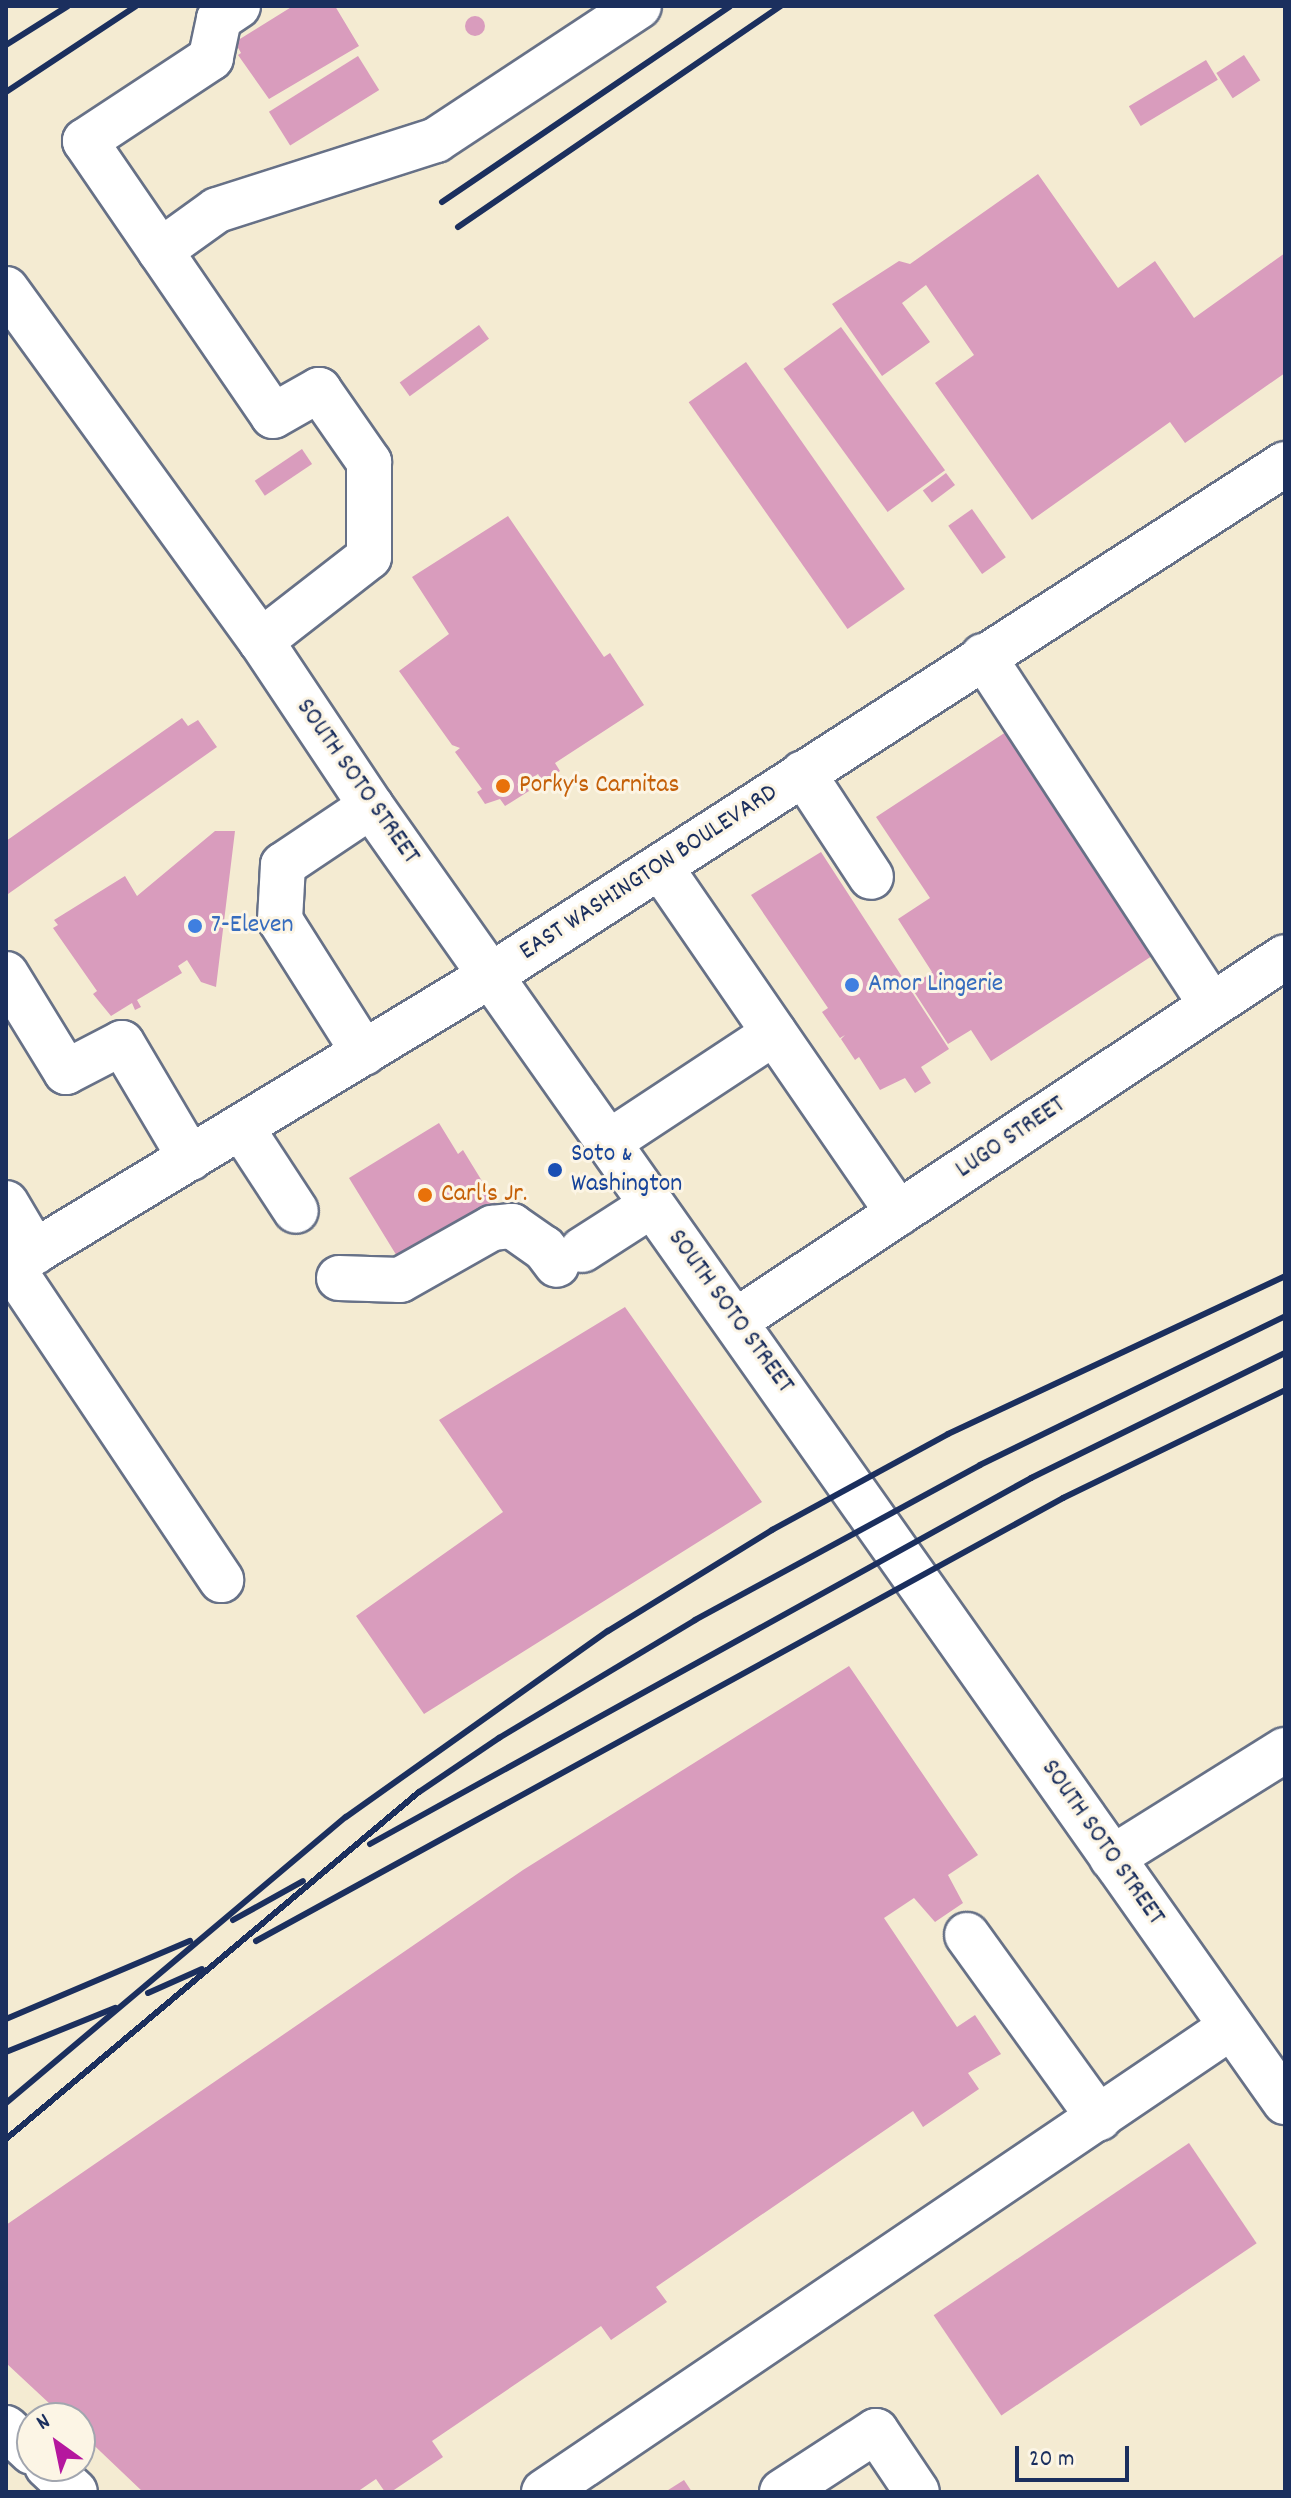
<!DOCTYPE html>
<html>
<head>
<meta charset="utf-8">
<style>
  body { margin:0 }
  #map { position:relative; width:1291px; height:2498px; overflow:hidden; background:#f4ebd2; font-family:Dekko,sans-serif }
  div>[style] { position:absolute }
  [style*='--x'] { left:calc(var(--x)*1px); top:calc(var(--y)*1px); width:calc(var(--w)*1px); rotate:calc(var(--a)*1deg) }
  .building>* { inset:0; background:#d99cbd; transform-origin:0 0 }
  .round { border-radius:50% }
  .roads { filter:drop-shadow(2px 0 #677187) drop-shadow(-2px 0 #677187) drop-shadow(0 2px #677187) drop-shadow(0 -2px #677187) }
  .minor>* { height:44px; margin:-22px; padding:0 22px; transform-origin:22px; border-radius:22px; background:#fff }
  .major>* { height:44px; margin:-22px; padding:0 22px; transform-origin:22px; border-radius:22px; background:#fff }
  .rail>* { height:6px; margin:-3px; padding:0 3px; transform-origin:3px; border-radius:3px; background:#1b2f5e }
  .dots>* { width:22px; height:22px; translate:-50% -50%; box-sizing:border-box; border:4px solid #fcf5e5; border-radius:50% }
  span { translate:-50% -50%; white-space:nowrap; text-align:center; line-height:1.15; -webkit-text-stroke:6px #fcf5e5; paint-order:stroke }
  .street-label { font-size:26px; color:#1b2f5e }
  .food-label { font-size:26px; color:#c56008 }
  .left { translate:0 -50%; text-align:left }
  .shop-label { font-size:26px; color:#366cbe }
  .transit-label { font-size:26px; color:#164399 }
  .frame { position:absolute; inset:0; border:8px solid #1b2f5e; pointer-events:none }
  .north { position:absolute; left:16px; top:2402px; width:80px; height:80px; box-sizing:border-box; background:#fcf5e5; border:2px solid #a2a6af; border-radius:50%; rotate:327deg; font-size:22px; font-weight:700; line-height:32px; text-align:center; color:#1b2f5e }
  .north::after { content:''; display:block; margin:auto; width:28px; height:36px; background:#b5179e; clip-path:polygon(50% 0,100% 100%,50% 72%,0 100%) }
  .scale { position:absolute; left:1015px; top:2446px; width:114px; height:36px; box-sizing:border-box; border:4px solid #1b2f5e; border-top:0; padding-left:10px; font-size:24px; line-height:28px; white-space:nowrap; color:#1b2f5e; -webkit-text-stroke:6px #fcf5e5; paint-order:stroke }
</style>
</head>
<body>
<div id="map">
  <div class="building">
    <i style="clip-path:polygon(293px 6px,335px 6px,359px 46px,269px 99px,238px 55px,241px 53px,235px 42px)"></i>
    <i class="round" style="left:465px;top:16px;width:20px;height:20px"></i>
    <i style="left:1244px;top:55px;width:30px;height:33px;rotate:57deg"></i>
    <i style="left:358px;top:56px;width:40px;height:105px;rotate:58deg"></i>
    <i style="left:1206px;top:60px;width:23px;height:90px;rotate:59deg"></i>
    <i style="clip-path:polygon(1038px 174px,1118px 288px,1155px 261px,1194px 318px,1285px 253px,1285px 373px,1185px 443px,1170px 422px,1032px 520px,935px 383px,974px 355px,926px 285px,902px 303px,930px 342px,882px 376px,832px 304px,899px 261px,910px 264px)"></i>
    <i style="left:479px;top:325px;width:17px;height:98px;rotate:54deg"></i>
    <i style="left:841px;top:327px;width:177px;height:71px;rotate:54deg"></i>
    <i style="left:746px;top:362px;width:277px;height:70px;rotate:55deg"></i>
    <i style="left:302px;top:449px;width:18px;height:57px;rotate:56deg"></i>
    <i style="left:946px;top:473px;width:15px;height:29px;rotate:53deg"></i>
    <i style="left:972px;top:509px;width:59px;height:29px;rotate:55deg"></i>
    <i style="clip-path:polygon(508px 516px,604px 657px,610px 653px,644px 705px,555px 763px,560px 771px,543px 782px,538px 774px,524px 783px,529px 791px,505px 806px,500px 799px,485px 804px,477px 792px,482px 789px,455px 752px,460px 748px,452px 745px,399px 671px,449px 634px,412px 577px)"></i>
    <i style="clip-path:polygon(182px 718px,188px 726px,198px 720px,217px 747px,8px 894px,6px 841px)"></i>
    <i style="clip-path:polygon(1009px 730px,1155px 954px,991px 1061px,971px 1030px,948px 1044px,911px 987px,932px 972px,898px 919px,930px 898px,876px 817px)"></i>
    <i style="clip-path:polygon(215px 831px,235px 831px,216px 987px,201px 982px,187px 960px,178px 966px,182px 973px,137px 1000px,141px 1007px,135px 1010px,132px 1003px,111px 1016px,93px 994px,97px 991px,53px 928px,58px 925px,54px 920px,125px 876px,137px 896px)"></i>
    <i style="clip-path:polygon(821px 852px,949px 1049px,921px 1067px,931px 1083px,915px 1093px,905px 1078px,880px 1090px,859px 1057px,855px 1060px,841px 1039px,845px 1035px,840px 1038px,822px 1012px,828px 1008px,751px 895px)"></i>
    <i style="clip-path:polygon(439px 1123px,458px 1154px,463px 1150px,501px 1212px,403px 1266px,349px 1178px)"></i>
    <i style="clip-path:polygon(625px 1307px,762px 1502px,424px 1714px,356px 1616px,503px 1512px,439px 1420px)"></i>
    <i style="clip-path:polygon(849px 1666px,978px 1855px,948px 1875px,963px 1903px,935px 1922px,914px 1898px,884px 1918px,957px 2027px,975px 2015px,1001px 2054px,968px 2073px,979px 2089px,923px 2127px,913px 2111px,656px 2287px,667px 2302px,611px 2340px,601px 2326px,432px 2441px,443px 2457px,391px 2492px,385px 2492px,376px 2479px,357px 2492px,143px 2492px,80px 2432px,80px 2418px,65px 2418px,6px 2363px,6px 2225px,523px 1870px)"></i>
    <i style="left:1189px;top:2143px;width:121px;height:308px;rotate:56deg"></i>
    <i style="clip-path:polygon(684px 2480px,692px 2492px,665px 2492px)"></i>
  </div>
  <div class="roads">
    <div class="minor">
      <i style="--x:238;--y:6;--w:23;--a:146"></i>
      <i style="--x:219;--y:19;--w:40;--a:102"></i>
      <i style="--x:211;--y:58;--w:151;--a:146.6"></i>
      <i style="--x:85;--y:141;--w:333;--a:55.6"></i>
      <i style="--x:273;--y:416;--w:53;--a:-29.5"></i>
      <i style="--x:319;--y:390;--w:88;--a:55.2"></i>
      <i style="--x:369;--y:462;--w:95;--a:90"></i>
      <i style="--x:369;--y:557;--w:137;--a:142.1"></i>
      <i style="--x:160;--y:251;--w:70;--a:-35.7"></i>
      <i style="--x:217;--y:210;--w:230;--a:-17.7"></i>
      <i style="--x:436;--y:140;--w:243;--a:-33.4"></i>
      <i style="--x:983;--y:656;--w:417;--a:56.8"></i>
      <i style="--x:803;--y:773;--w:124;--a:56.8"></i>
      <i style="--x:661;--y:868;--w:419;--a:55.5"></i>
      <i style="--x:6;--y:974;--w:115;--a:58.5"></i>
      <i style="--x:66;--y:1072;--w:63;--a:-27.4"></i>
      <i style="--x:122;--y:1043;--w:134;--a:59.4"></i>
      <i style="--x:364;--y:1053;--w:157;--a:-122.3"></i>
      <i style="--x:280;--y:920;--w:55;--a:-86.9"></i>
      <i style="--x:283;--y:865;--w:106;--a:-33.8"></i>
      <i style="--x:241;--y:1127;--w:100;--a:56.8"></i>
      <i style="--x:609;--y:1142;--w:198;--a:-33.4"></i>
      <i style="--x:6;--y:1203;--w:57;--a:59.4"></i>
      <i style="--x:582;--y:1250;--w:83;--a:-32.7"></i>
      <i style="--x:11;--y:1266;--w:378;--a:56.2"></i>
      <i style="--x:339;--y:1278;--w:61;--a:1.9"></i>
      <i style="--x:400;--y:1280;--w:106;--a:-29.5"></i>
      <i style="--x:492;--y:1228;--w:20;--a:-6"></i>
      <i style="--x:512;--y:1226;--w:39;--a:35"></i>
      <i style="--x:544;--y:1248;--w:21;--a:53"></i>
      <i style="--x:737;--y:1320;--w:657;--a:-33.52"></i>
      <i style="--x:1112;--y:1858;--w:204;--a:-32"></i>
      <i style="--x:967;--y:1935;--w:226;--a:54.2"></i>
      <i style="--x:6;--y:2428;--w:35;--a:43"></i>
      <i style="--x:47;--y:2466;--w:38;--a:43"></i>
      <i style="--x:544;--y:2492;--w:830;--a:-34.09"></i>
      <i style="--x:782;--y:2492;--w:112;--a:-33"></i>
      <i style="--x:876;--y:2431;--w:73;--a:56.1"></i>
    </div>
    <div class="major">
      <i style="--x:6;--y:289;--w:435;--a:54.1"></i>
      <i style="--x:261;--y:641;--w:198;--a:56.3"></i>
      <i style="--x:371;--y:806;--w:1586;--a:54.81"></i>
      <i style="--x:6;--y:1269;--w:569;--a:-31.21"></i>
      <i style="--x:493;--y:974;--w:942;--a:-32.78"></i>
    </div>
  </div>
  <div class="rail">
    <i style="--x:6;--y:45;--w:73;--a:-32.2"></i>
    <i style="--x:6;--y:92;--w:156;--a:-33.5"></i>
    <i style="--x:442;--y:202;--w:348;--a:-34.2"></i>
    <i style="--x:458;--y:227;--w:391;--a:-34.4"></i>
    <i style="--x:370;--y:1844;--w:756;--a:-28.97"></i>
    <i style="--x:1031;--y:1478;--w:283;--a:-26.2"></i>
    <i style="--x:233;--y:1920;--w:80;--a:-29.1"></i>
    <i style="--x:256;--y:1941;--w:921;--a:-28.76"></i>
    <i style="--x:1063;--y:1498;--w:247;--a:-25.9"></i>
    <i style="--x:148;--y:1993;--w:59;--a:-24"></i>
    <i style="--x:6;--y:2019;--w:200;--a:-23"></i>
    <i style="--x:6;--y:2052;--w:118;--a:-22"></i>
    <i style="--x:6;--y:2103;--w:444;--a:-40.1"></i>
    <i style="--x:346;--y:1817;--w:321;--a:-35.4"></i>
    <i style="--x:608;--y:1631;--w:193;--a:-31.6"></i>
    <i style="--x:772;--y:1530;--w:200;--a:-28.6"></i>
    <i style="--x:948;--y:1434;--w:372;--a:-25.1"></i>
    <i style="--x:6;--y:2139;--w:539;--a:-40.04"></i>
    <i style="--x:419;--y:1792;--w:97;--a:-34"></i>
    <i style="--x:499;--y:1738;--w:229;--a:-31"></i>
    <i style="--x:695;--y:1620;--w:324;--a:-28.5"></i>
    <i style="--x:980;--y:1465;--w:339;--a:-26"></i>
  </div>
  <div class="dots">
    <i style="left:503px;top:786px;background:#e8710a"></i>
    <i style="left:195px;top:926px;background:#3f7fe0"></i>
    <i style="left:852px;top:985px;background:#3f7fe0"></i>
    <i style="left:555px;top:1170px;background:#1a4fb4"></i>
    <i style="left:425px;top:1195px;background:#e8710a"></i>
  </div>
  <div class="street-label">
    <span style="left:357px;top:782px;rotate:55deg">SOUTH SOTO STREET</span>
    <span style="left:649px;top:873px;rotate:-33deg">EAST WASHINGTON BOULEVARD</span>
    <span style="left:1011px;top:1138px;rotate:-34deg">LUGO STREET</span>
    <span style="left:730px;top:1312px;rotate:54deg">SOUTH SOTO STREET</span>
    <span style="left:1102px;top:1843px;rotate:55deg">SOUTH SOTO STREET</span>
  </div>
  <div class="food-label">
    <span class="left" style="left:519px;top:786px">Porky's Carnitas</span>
    <span class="left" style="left:441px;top:1195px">Carl's Jr.</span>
  </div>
  <div class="shop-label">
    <span class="left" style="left:211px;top:926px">7-Eleven</span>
    <span class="left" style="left:868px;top:985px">Amor Lingerie</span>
  </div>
  <div class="transit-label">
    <span class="left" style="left:571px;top:1170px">Soto &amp;<br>Washington</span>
  </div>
  <div class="frame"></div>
  <div class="north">N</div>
  <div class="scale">20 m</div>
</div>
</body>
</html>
